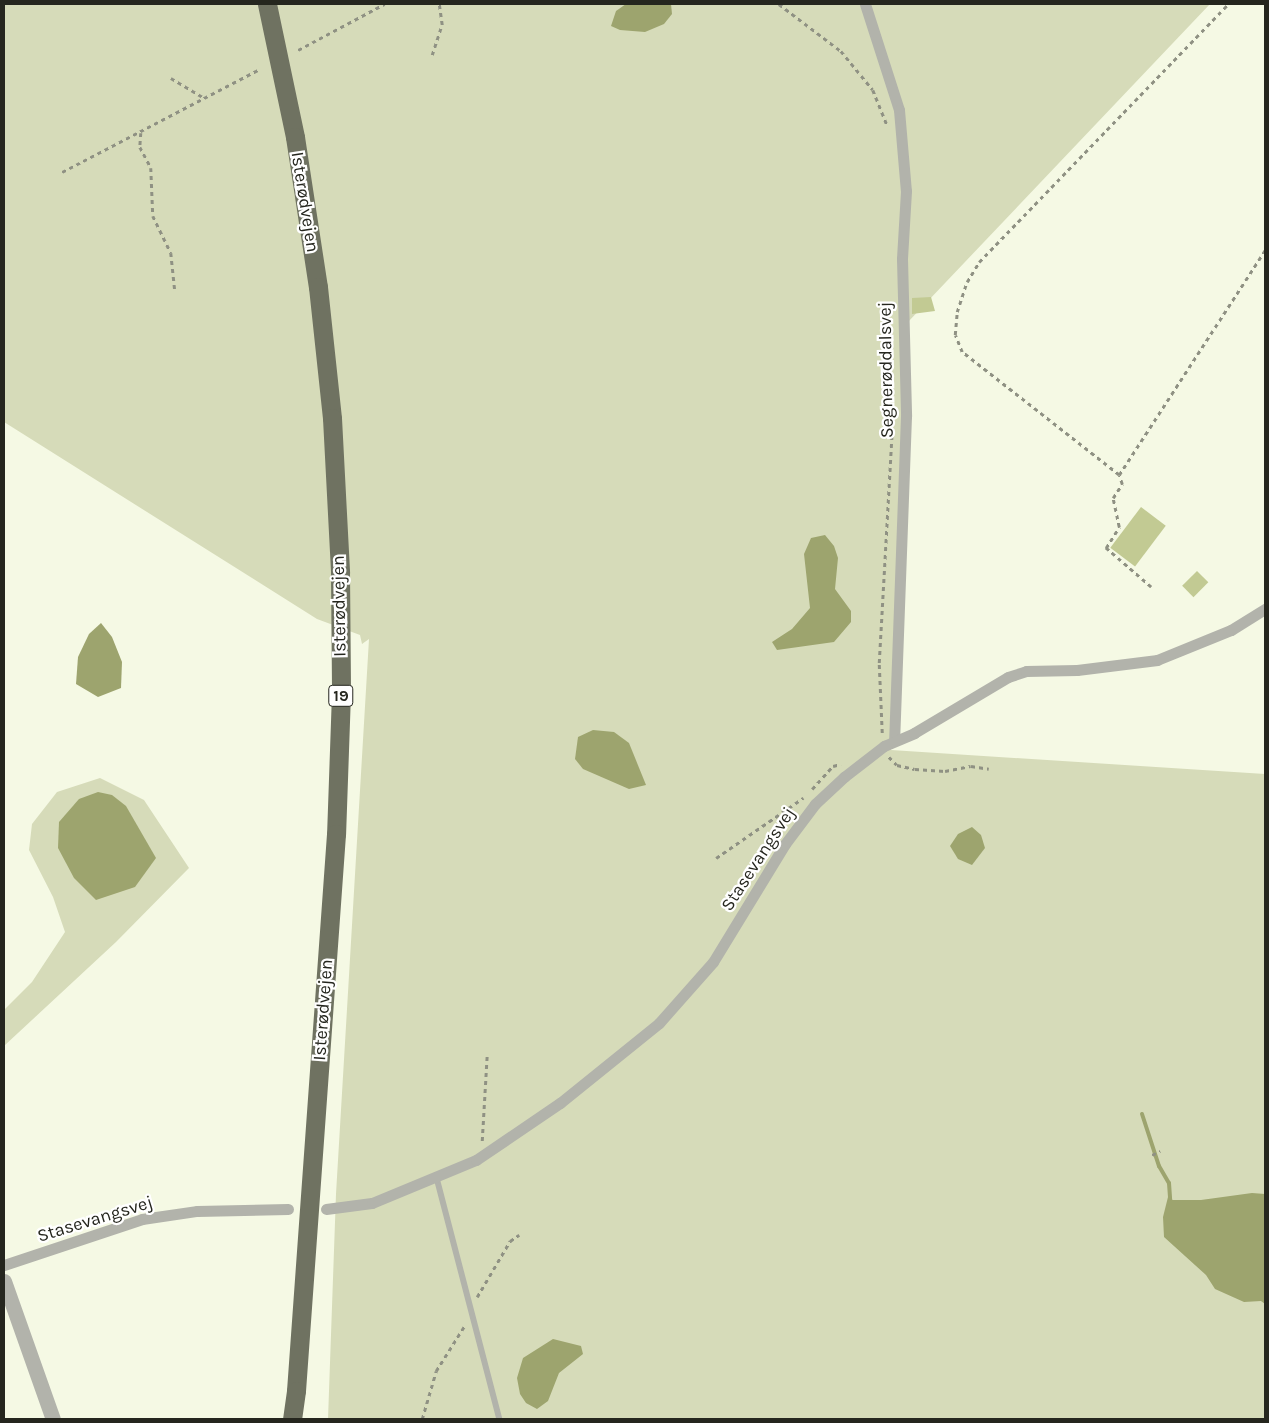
<!DOCTYPE html>
<html>
<head>
<meta charset="utf-8">
<style>
  body { margin:0 }
  #map { position:relative; width:1269px; height:1423px; overflow:hidden; background:#f5f9e4; font-family:Karla,sans-serif }
  div>[style] { position:absolute }
  [style*='--x'] { left:calc(var(--x)*1px); top:calc(var(--y)*1px); width:calc(var(--w)*1px); rotate:calc(var(--a)*1deg) }
  .green>* { inset:0; background:#d6dbb9 }
  .water>* { inset:0; background:#9da46e }
  .stream>* { height:4px; margin:-2px; padding:0 2px; transform-origin:2px; border-radius:2px; background:#9da46e }
  .building>* { inset:0; background:#c2ca93; transform-origin:0 0 }
  .path>* { height:2.5px; margin-top:-1.25px; transform-origin:0; background:repeating-linear-gradient(90deg,#8f9183 0 4px,transparent 0 8px) }
  .service>* { height:5.5px; margin:-2.75px; padding:0 2.75px; transform-origin:2.75px; border-radius:2.75px; background:#b2b3ab }
  .minor>* { height:11px; margin:-5.5px; padding:0 5.5px; transform-origin:5.5px; border-radius:5.5px; background:#b2b3ab }
  .tertiary>* { height:15px; margin:-7.5px; padding:0 7.5px; transform-origin:7.5px; border-radius:7.5px; background:#b2b3ab }
  .trunk>* { height:19px; margin:-9.5px; padding:0 9.5px; transform-origin:9.5px; border-radius:9.5px; background:#6f7261 }
  span { translate:-50% -50%; white-space:nowrap; text-align:center; line-height:1.15; -webkit-text-stroke:4.5px #fff; paint-order:stroke }
  .shield-label span { padding:1px 4px; background:#fff; border:1px solid; border-radius:4px; -webkit-text-stroke-width:0 }
  .shield-label { font-size:16px; color:#25261e; font-weight:700 }
  .street-label { font-size:18px; color:#25261e }
  .frame { position:absolute; inset:0; border:5px solid #25261e; pointer-events:none }
</style>
</head>
<body>
<div id="map">
  <div class="green">
    <i style="clip-path:polygon(4px 4px,1210px 4px,908px 322px,891px 750px,1265px 774px,1265px 1419px,328px 1419px,336px 1194px,369px 639px,362px 644px,360px 635px,317px 619px,4px 422px)"></i>
    <i style="clip-path:polygon(100px 778px,144px 800px,189px 868px,116px 942px,4px 1046px,4px 1010px,32px 982px,65px 932px,53px 897px,29px 850px,32px 824px,57px 792px)"></i>
  </div>
  <div class="water">
    <i style="clip-path:polygon(626px 4px,671px 4px,672px 14px,664px 24px,645px 32px,620px 30px,611px 26px,616px 11px)"></i>
    <i style="clip-path:polygon(825px 535px,834px 546px,838px 558px,835px 589px,851px 611px,851px 622px,834px 642px,777px 650px,772px 642px,792px 629px,810px 608px,804px 554px,811px 538px)"></i>
    <i style="clip-path:polygon(101px 623px,112px 637px,122px 662px,121px 688px,98px 697px,76px 684px,78px 657px,89px 634px)"></i>
    <i style="clip-path:polygon(593px 730px,614px 732px,629px 743px,646px 785px,629px 789px,583px 769px,575px 759px,578px 737px)"></i>
    <i style="clip-path:polygon(98px 792px,112px 795px,126px 806px,156px 858px,135px 887px,96px 900px,74px 878px,58px 848px,59px 822px,79px 799px)"></i>
    <i style="clip-path:polygon(972px 827px,981px 835px,985px 848px,972px 865px,958px 859px,950px 846px,958px 834px)"></i>
    <i style="clip-path:polygon(1252px 1193px,1265px 1194px,1265px 1304px,1261px 1301px,1244px 1302px,1215px 1289px,1206px 1275px,1164px 1237px,1163px 1217px,1168px 1197px,1173px 1200px,1201px 1200px)"></i>
    <i style="clip-path:polygon(553px 1339px,581px 1346px,583px 1354px,559px 1373px,548px 1401px,537px 1409px,526px 1403px,520px 1394px,517px 1378px,523px 1358px)"></i>
  </div>
  <div class="stream">
    <i style="--x:1142;--y:1114;--w:55;--a:71.9"></i>
    <i style="--x:1159;--y:1166;--w:20;--a:60"></i>
    <i style="--x:1169;--y:1183;--w:16;--a:86"></i>
  </div>
  <div class="building">
    <i style="clip-path:polygon(931px 297px,935px 311px,912px 314px,912px 298px)"></i>
    <i style="left:1141px;top:507px;width:31px;height:51px;rotate:37deg"></i>
    <i style="left:1197px;top:571px;width:16px;height:21px;rotate:45deg"></i>
  </div>
  <div class="path">
    <i style="--x:779;--y:4;--w:78;--a:37.2"></i>
    <i style="--x:841;--y:51;--w:50;--a:50.6"></i>
    <i style="--x:873;--y:90;--w:38;--a:68"></i>
    <i style="--x:298;--y:50;--w:98;--a:-28.1"></i>
    <i style="--x:432;--y:55;--w:32;--a:-72"></i>
    <i style="--x:442;--y:25;--w:21;--a:-98"></i>
    <i style="--x:171;--y:78;--w:39;--a:31"></i>
    <i style="--x:141;--y:133;--w:14;--a:94"></i>
    <i style="--x:140;--y:147;--w:24;--a:62"></i>
    <i style="--x:151;--y:168;--w:48;--a:87.6"></i>
    <i style="--x:153;--y:216;--w:41;--a:64.1"></i>
    <i style="--x:171;--y:253;--w:38;--a:84"></i>
    <i style="--x:62;--y:172;--w:221;--a:-27.5"></i>
    <i style="--x:1119;--y:475;--w:268;--a:-57"></i>
    <i style="--x:1151;--y:587;--w:60;--a:-139.1"></i>
    <i style="--x:1106;--y:548;--w:25;--a:-58"></i>
    <i style="--x:1119;--y:527;--w:30;--a:-102"></i>
    <i style="--x:1113;--y:498;--w:17;--a:-57"></i>
    <i style="--x:1122;--y:484;--w:9;--a:-108"></i>
    <i style="--x:1119;--y:475;--w:199;--a:-141.9"></i>
    <i style="--x:962;--y:352;--w:18;--a:-112"></i>
    <i style="--x:955;--y:335;--w:23;--a:-85"></i>
    <i style="--x:957;--y:312;--w:32;--a:-72"></i>
    <i style="--x:967;--y:282;--w:23;--a:-59"></i>
    <i style="--x:979;--y:262;--w:359;--a:-46"></i>
    <i style="--x:882;--y:733;--w:70;--a:-92.5"></i>
    <i style="--x:879;--y:663;--w:251;--a:-86.8"></i>
    <i style="--x:889;--y:757;--w:11;--a:45"></i>
    <i style="--x:897;--y:765;--w:18;--a:13"></i>
    <i style="--x:915;--y:769;--w:30;--a:4"></i>
    <i style="--x:945;--y:771;--w:26;--a:-11"></i>
    <i style="--x:971;--y:766;--w:18;--a:9"></i>
    <i style="--x:812;--y:789;--w:31;--a:-48"></i>
    <i style="--x:833;--y:766;--w:8;--a:-14"></i>
    <i style="--x:716;--y:858;--w:106;--a:-34.6"></i>
    <i style="--x:482;--y:1141;--w:88;--a:-86.7"></i>
    <i style="--x:1152;--y:1155;--w:9;--a:-27"></i>
    <i style="--x:477;--y:1297;--w:65;--a:-59.5"></i>
    <i style="--x:510;--y:1241;--w:11;--a:-34"></i>
    <i style="--x:422;--y:1419;--w:50;--a:-73.7"></i>
    <i style="--x:436;--y:1371;--w:54;--a:-57.8"></i>
  </div>
  <div class="service">
    <i style="--x:437;--y:1178;--w:249;--a:75.4"></i>
  </div>
  <div class="minor">
    <i style="--x:865;--y:4;--w:111;--a:72.2"></i>
    <i style="--x:899;--y:110;--w:81;--a:85.1"></i>
    <i style="--x:906;--y:191;--w:68;--a:93.4"></i>
    <i style="--x:902;--y:259;--w:157;--a:88.5"></i>
    <i style="--x:906;--y:416;--w:325;--a:92.1"></i>
    <i style="--x:326;--y:1209;--w:46;--a:-7.4"></i>
    <i style="--x:372;--y:1203;--w:113;--a:-22.5"></i>
    <i style="--x:476;--y:1160;--w:102;--a:-34.2"></i>
    <i style="--x:560;--y:1103;--w:127;--a:-38.9"></i>
    <i style="--x:659;--y:1023;--w:81;--a:-48.5"></i>
    <i style="--x:713;--y:962;--w:138;--a:-58.6"></i>
    <i style="--x:785;--y:844;--w:50;--a:-53.1"></i>
    <i style="--x:815;--y:804;--w:40;--a:-43"></i>
    <i style="--x:844;--y:777;--w:51;--a:-37.8"></i>
    <i style="--x:884;--y:746;--w:33;--a:-23"></i>
    <i style="--x:914;--y:733;--w:109;--a:-30.8"></i>
    <i style="--x:1008;--y:677;--w:19;--a:-18"></i>
    <i style="--x:1026;--y:671;--w:51;--a:-1.1"></i>
    <i style="--x:1077;--y:670;--w:81;--a:-7.1"></i>
    <i style="--x:1157;--y:660;--w:80;--a:-22.1"></i>
    <i style="--x:1231;--y:630;--w:40;--a:-32"></i>
    <i style="--x:4;--y:1265;--w:145;--a:-18.4"></i>
    <i style="--x:142;--y:1219;--w:56;--a:-8.3"></i>
    <i style="--x:197;--y:1211;--w:91;--a:-1.3"></i>
  </div>
  <div class="tertiary">
    <i style="--x:4;--y:1281;--w:146;--a:70.5"></i>
  </div>
  <div class="trunk">
    <i style="--x:267;--y:4;--w:136;--a:78.1"></i>
    <i style="--x:295;--y:137;--w:152;--a:81.3"></i>
    <i style="--x:318;--y:287;--w:132;--a:83.9"></i>
    <i style="--x:332;--y:418;--w:155;--a:87"></i>
    <i style="--x:340;--y:573;--w:120;--a:89.5"></i>
    <i style="--x:341;--y:693;--w:141;--a:92"></i>
    <i style="--x:336;--y:834;--w:558;--a:94.11"></i>
    <i style="--x:296;--y:1391;--w:28;--a:98"></i>
  </div>
  <div class="shield-label">
    <span style="left:341px;top:696px">19</span>
  </div>
  <div class="street-label">
    <span style="left:305px;top:202px;rotate:81deg">Isterødvejen</span>
    <span style="left:886px;top:370px;rotate:-91deg">Segnerøddalsvej</span>
    <span style="left:339px;top:606px;rotate:-91deg">Isterødvejen</span>
    <span style="left:758px;top:859px;rotate:-57deg">Stasevangsvej</span>
    <span style="left:323px;top:1010px;rotate:-86deg">Isterødvejen</span>
    <span style="left:95px;top:1219px;rotate:-17deg">Stasevangsvej</span>
  </div>
  <div class="frame"></div>
</div>
</body>
</html>
